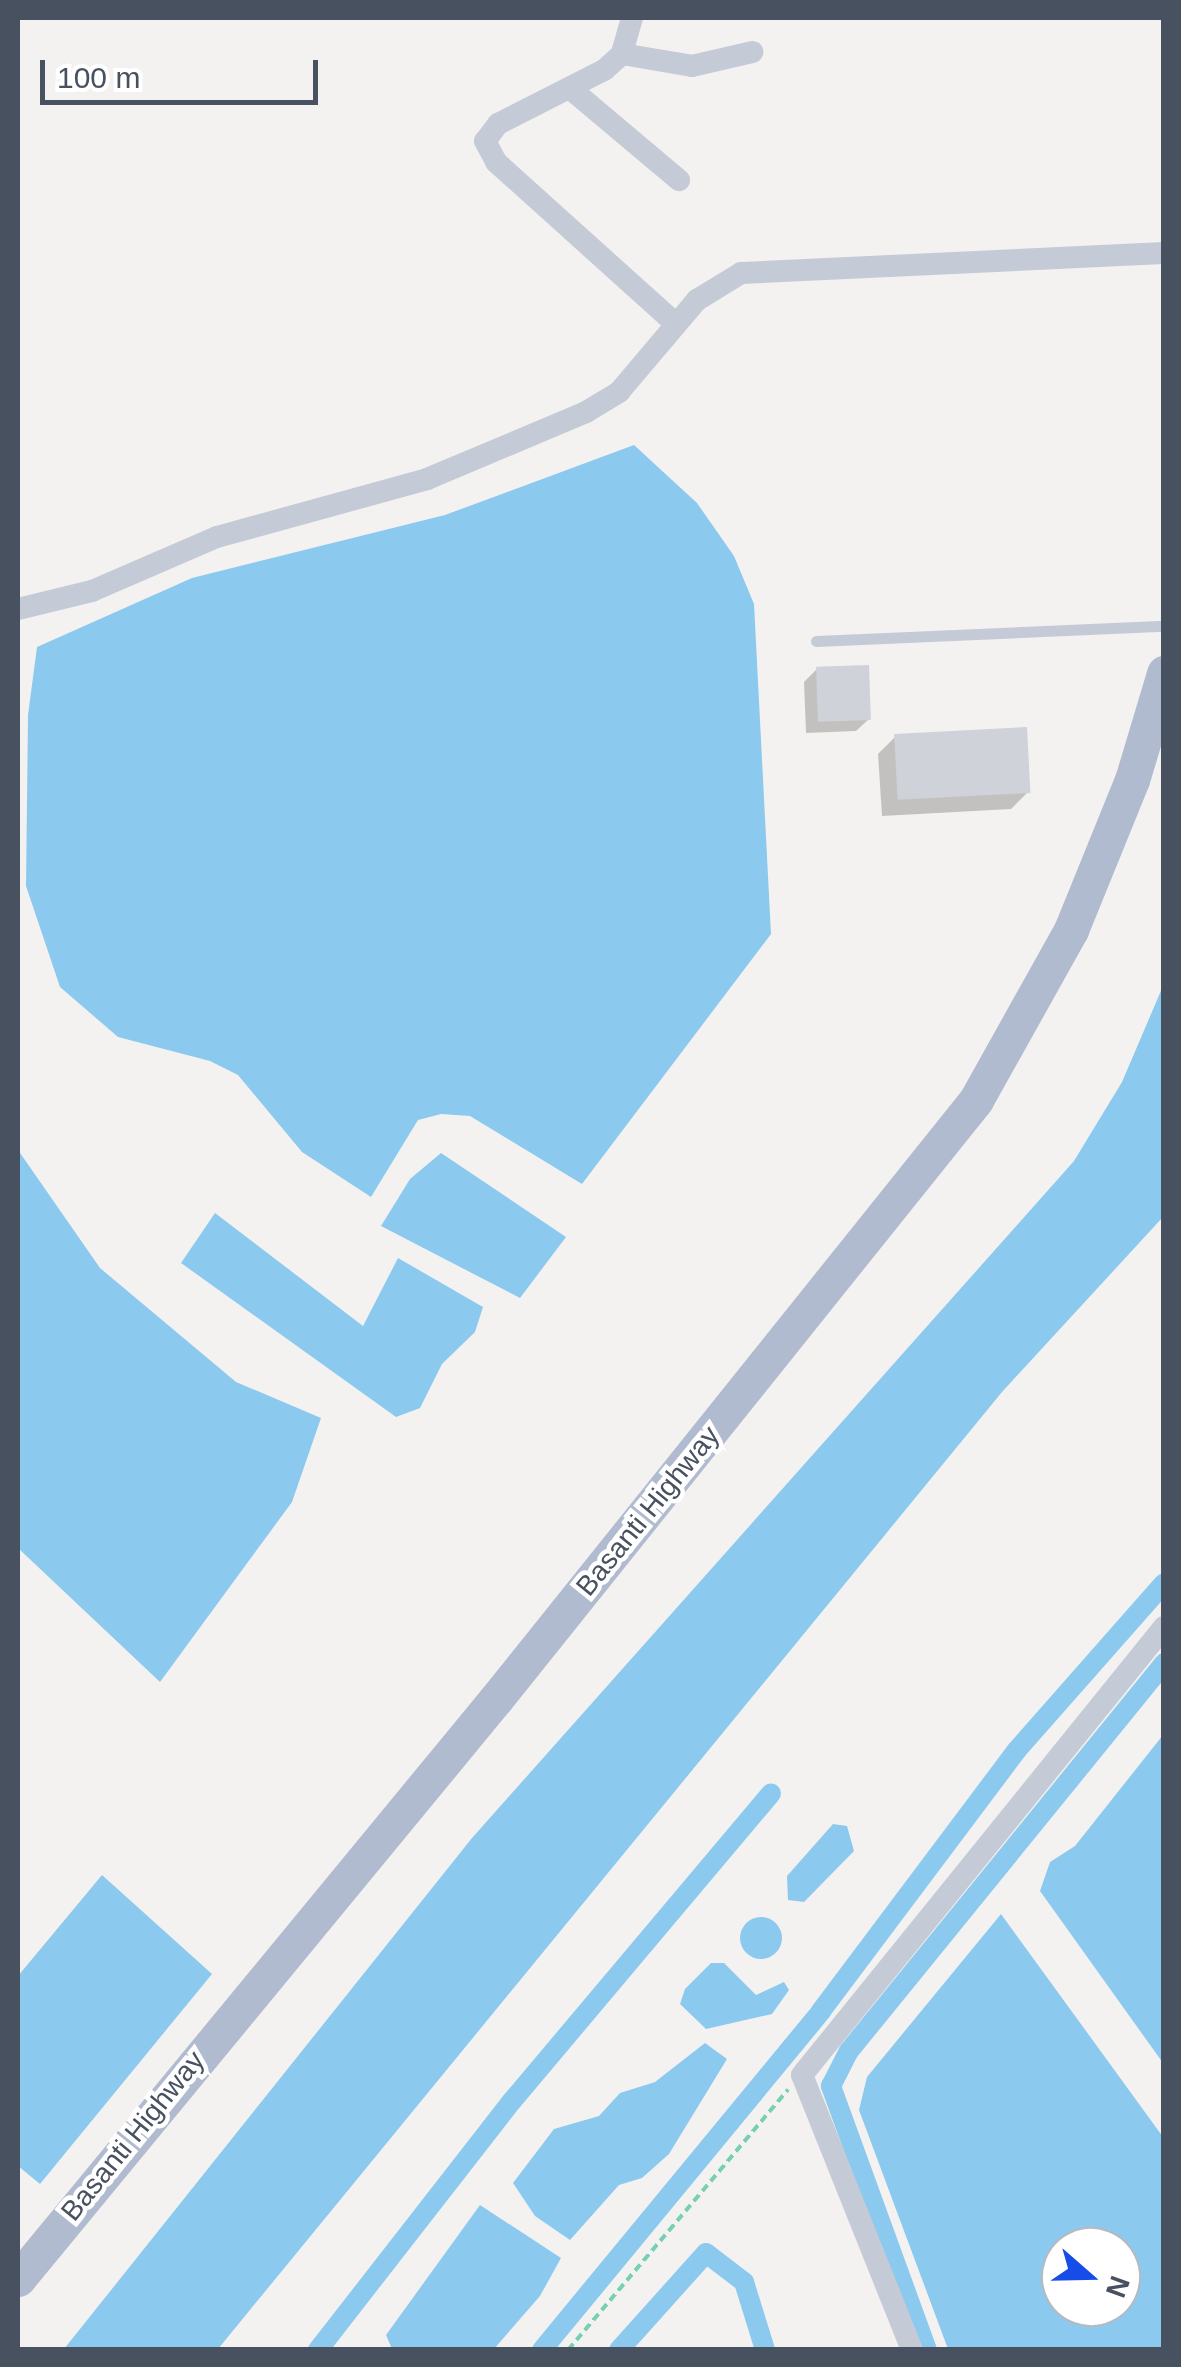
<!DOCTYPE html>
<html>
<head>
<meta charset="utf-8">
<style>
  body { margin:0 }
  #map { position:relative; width:1181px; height:2367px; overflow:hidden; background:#f4f2f1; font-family:Arial,sans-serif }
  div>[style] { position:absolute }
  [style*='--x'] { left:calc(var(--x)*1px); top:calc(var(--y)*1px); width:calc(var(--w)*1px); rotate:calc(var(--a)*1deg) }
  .water>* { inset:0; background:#8cc9ee }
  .round { border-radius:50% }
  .shadow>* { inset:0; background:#0003 }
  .canal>* { height:20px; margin:-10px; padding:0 10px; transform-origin:10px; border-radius:10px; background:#8cc9ee }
  .building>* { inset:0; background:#d0d2d9; transform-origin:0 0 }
  .path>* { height:4px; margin-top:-2px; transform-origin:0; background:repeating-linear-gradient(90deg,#77d0b3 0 8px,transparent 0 13px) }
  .lane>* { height:11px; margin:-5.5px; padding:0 5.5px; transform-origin:5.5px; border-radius:5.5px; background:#c5cbd6 }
  .street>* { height:22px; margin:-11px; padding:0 11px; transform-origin:11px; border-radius:11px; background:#c5cbd6 }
  .primary>* { height:35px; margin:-17.5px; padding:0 17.5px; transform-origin:17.5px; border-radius:17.5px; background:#b1bbd0 }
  span { translate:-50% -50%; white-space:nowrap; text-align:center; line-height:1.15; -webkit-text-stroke:9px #fff; paint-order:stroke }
  .street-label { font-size:28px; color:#48515f }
  .frame { position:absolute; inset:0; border:20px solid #48515f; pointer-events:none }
  .north { position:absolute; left:1041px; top:2227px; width:100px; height:100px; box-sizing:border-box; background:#fff; border:2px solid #b6b9bf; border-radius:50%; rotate:110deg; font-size:28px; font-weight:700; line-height:40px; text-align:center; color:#48515f }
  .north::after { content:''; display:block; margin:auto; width:35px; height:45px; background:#164de9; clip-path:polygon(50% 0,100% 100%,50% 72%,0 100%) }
  .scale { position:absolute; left:40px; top:60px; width:278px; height:45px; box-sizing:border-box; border:5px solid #48515f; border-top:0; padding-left:12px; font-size:30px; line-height:35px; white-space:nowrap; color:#48515f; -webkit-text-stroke:8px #fff; paint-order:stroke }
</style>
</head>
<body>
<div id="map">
  <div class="water">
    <i style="clip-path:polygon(634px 445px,697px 503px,734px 556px,754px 604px,771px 934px,582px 1184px,470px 1116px,441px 1114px,418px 1120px,371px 1197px,302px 1152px,238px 1075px,210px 1061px,118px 1037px,60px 987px,26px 886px,28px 715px,37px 647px,192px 578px,445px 515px)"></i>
    <i style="clip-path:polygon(1163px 986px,1163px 1217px,1002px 1392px,218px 2349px,64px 2349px,472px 1838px,1074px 1161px,1122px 1082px)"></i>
    <i style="clip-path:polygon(18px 1150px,100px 1268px,236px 1382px,321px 1418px,292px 1502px,160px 1682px,18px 1548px)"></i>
    <i style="clip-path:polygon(441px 1153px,566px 1237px,520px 1298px,381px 1226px,410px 1179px)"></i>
    <i style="clip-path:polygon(215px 1213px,363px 1326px,398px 1258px,483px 1307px,475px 1332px,442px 1364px,420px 1408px,396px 1417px,181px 1263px)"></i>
    <i style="clip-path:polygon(1163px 1735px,1163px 2063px,1040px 1891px,1050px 1862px,1075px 1846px)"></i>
    <i style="clip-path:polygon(833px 1824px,847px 1826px,854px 1851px,804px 1902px,788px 1900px,787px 1876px)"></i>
    <i style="clip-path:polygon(102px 1875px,212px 1974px,40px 2184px,18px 2166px,18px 1976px)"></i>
    <i style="clip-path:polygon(evenodd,1001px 1914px,1163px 2137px,1163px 2349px,948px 2349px,859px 2110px,867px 2077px,1001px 1914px,1061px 2247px,1121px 2247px,1121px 2307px,1061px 2307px,1061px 2247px)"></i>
    <i class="round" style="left:740px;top:1917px;width:42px;height:42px"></i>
    <i style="clip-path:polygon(711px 1963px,724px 1963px,756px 1995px,784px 1982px,789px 1990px,772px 2014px,706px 2029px,680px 2004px,685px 1989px)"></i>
    <i style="clip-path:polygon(705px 2043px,727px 2059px,669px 2154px,642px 2178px,619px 2185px,570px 2240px,535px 2216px,513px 2183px,554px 2129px,599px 2116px,620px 2093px,655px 2082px)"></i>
    <i style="clip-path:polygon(480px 2205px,561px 2258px,540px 2296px,494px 2349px,392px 2349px,386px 2335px)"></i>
  </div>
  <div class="shadow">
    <i style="clip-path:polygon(817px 669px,869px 719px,856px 731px,806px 733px,804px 682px)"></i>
    <i style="clip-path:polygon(895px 737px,1028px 792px,1011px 809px,882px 816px,878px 754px)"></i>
  </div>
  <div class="canal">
    <i style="--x:318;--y:2350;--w:316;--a:-52.1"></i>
    <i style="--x:512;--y:2101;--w:402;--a:-49.9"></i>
    <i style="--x:542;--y:2350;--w:439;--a:-50.5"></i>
    <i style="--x:821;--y:2011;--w:326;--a:-53.1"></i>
    <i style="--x:1017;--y:1750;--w:222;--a:-48.6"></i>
    <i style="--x:619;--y:2350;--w:130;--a:-48.1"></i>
    <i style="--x:706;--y:2253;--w:48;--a:37.3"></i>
    <i style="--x:744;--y:2282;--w:71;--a:72.8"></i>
    <i style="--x:927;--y:2350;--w:281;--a:-110"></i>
    <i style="--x:831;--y:2086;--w:39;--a:-63"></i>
    <i style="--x:849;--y:2051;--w:500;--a:-50.9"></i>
  </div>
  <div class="building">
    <i style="left:869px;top:665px;width:55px;height:53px;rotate:88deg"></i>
    <i style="left:1027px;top:727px;width:66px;height:133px;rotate:87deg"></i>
  </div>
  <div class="path">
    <i style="--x:568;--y:2350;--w:341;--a:-49.8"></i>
  </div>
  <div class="lane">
    <i style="--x:816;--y:641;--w:348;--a:-2.5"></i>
  </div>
  <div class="street">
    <i style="--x:632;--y:18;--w:37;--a:106"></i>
    <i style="--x:622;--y:54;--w:24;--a:138"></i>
    <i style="--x:604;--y:70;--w:119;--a:153"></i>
    <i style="--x:498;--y:124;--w:21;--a:127"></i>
    <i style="--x:485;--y:141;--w:24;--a:62"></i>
    <i style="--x:496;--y:162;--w:241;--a:42"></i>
    <i style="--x:622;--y:54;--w:71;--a:9.7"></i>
    <i style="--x:692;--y:66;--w:62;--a:-13.1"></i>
    <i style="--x:572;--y:90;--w:140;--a:40.1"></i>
    <i style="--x:18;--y:609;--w:76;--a:-13.7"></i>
    <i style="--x:92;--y:591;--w:136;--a:-23.4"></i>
    <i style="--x:217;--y:537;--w:218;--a:-15.4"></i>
    <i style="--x:427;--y:479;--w:173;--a:-22.8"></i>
    <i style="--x:586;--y:412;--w:39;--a:-31"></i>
    <i style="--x:619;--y:392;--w:121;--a:-49.7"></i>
    <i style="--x:697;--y:300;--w:52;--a:-31.5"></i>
    <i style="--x:741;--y:273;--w:423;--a:-2.7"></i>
    <i style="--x:912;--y:2350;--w:296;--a:-111.8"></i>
    <i style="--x:802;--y:2075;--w:576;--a:-51.06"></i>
  </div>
  <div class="primary">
    <i style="--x:18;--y:2279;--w:752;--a:-50.51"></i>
    <i style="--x:496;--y:1699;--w:768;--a:-51.29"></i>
    <i style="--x:976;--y:1100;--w:195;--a:-60.8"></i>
    <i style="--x:1071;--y:930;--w:162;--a:-67.9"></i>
    <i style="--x:1132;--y:780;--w:112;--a:-73.3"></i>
  </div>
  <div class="street-label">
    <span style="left:648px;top:1511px;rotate:-51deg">Basanti Highway</span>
    <span style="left:133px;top:2136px;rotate:-51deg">Basanti Highway</span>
  </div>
  <div class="frame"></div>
  <div class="north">N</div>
  <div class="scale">100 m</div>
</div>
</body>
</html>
